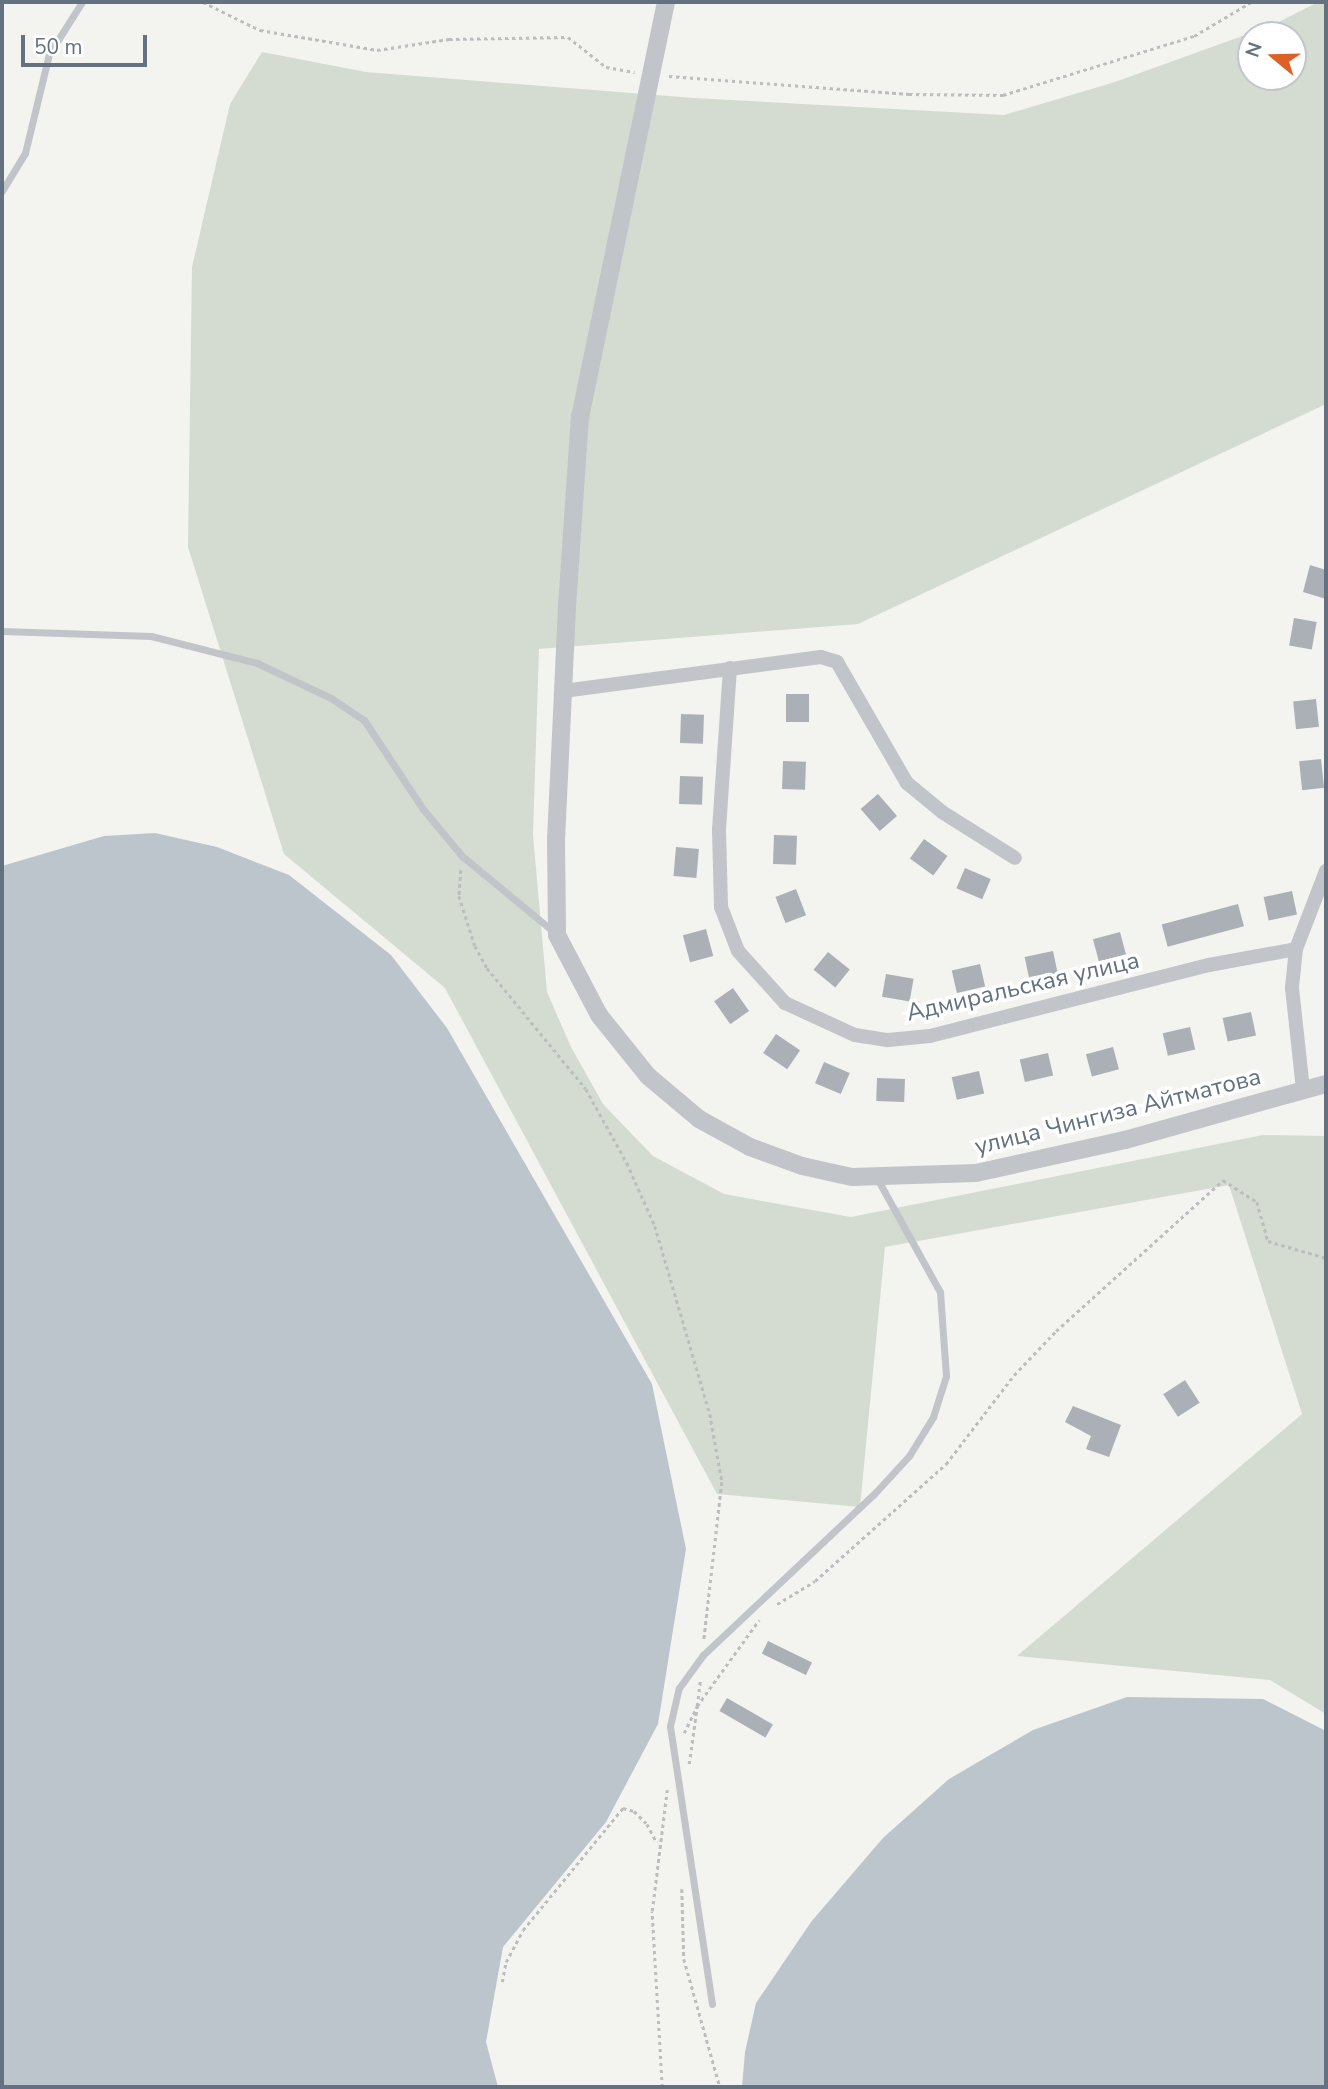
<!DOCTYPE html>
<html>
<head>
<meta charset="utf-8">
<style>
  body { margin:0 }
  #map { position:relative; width:1328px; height:2089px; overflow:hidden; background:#f3f4f0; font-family:"Nunito Sans",sans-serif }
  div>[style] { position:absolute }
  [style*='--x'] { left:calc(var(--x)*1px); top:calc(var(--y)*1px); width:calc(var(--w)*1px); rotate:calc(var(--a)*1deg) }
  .green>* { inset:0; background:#d4dbd1 }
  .water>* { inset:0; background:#bcc5cb }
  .building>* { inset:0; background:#aab0b5; transform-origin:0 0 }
  .path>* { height:2.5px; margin-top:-1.25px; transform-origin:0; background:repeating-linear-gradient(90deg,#bbbdbf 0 3.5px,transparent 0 7px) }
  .service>* { height:7px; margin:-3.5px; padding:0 3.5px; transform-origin:3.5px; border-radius:3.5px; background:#c1c4c8 }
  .minor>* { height:14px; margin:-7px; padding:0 7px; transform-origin:7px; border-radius:7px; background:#c1c4c8 }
  .tertiary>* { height:18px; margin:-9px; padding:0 9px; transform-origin:9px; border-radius:9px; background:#c1c4c8 }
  span { translate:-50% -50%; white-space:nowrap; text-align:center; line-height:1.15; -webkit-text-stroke:7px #fff; paint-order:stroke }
  .street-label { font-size:24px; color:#637180 }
  .frame { position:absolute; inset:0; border:4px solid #637180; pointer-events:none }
  .north { position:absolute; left:1237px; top:21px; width:70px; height:70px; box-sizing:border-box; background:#fff; border:2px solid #c1c6cc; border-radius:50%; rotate:289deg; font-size:19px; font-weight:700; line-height:28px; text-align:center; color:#637180 }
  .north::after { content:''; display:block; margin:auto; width:24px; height:32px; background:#dd6126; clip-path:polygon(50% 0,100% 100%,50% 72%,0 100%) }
  .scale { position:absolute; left:21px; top:35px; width:126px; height:32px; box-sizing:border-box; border:4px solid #637180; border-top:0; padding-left:9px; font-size:21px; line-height:24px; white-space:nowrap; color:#637180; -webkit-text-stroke:5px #fff; paint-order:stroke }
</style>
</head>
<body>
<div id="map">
  <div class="green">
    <i style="clip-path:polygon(evenodd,1318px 2px,1326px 2px,1326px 404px,858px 624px,539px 649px,533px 835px,547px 992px,571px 1047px,603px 1104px,653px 1156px,724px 1194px,851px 1217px,1263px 1135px,1326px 1136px,1326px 1714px,1270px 1680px,1017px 1656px,1302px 1414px,1229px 1185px,885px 1247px,860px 1507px,717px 1494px,445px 988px,284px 854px,188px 547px,192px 267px,230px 104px,262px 52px,366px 72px,694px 98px,1004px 115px,1115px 82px,1273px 25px,1318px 2px,1251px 35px,1293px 35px,1293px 77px,1251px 77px,1251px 35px)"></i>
  </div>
  <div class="water">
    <i style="clip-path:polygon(155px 833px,217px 847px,289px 875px,391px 955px,447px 1028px,652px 1384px,686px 1549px,658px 1724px,606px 1822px,503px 1947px,486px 2042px,498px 2087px,2px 2087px,2px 866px,104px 836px)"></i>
    <i style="clip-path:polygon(1127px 1697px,1263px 1699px,1326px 1731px,1326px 2087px,742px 2087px,745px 2052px,756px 2003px,811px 1922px,883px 1838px,949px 1779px,1033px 1730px)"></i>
  </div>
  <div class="building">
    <i style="clip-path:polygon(1310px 565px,1326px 570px,1326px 599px,1303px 592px)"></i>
    <i style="left:1294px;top:618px;width:23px;height:28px;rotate:10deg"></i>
    <i style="left:786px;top:694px;width:23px;height:28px"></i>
    <i style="left:1316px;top:699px;width:28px;height:23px;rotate:84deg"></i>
    <i style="left:681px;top:714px;width:23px;height:29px;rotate:2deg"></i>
    <i style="left:1321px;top:759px;width:29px;height:22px;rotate:84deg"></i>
    <i style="left:783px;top:761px;width:23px;height:28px;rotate:2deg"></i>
    <i style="left:680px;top:776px;width:23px;height:28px;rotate:2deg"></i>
    <i style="left:878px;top:794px;width:29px;height:23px;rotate:49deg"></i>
    <i style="left:774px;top:835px;width:23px;height:29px;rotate:2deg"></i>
    <i style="left:924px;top:839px;width:29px;height:24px;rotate:36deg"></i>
    <i style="left:676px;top:847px;width:23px;height:29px;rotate:5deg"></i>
    <i style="left:965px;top:868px;width:28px;height:22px;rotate:23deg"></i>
    <i style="left:796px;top:889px;width:28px;height:22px;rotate:69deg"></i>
    <i style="left:1292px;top:891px;width:24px;height:29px;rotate:78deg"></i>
    <i style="left:1238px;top:904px;width:23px;height:79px;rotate:75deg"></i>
    <i style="left:706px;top:929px;width:28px;height:24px;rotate:75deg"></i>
    <i style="left:1120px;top:932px;width:23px;height:28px;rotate:75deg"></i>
    <i style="left:1053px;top:951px;width:24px;height:29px;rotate:78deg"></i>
    <i style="left:828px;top:952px;width:28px;height:23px;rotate:39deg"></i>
    <i style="left:980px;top:964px;width:23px;height:29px;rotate:77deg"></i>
    <i style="left:886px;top:974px;width:28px;height:23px;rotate:10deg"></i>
    <i style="left:733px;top:988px;width:28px;height:23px;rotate:55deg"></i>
    <i style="left:1251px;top:1012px;width:24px;height:29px;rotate:78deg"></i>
    <i style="left:1190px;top:1027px;width:23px;height:28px;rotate:77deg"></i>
    <i style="left:776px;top:1034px;width:29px;height:23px;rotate:34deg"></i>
    <i style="left:1113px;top:1047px;width:23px;height:28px;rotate:75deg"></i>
    <i style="left:1048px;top:1053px;width:23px;height:29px;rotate:77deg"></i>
    <i style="left:824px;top:1062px;width:28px;height:23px;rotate:23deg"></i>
    <i style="left:979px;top:1071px;width:23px;height:28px;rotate:77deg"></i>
    <i style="left:877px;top:1078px;width:28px;height:23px;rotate:2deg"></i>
    <i style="left:1185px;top:1380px;width:27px;height:26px;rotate:57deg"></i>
    <i style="clip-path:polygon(1073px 1406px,1121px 1425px,1109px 1457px,1086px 1449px,1091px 1436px,1065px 1422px)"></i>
    <i style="left:768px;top:1641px;width:49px;height:14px;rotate:26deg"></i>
    <i style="left:727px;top:1698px;width:53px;height:15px;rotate:30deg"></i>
  </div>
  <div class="path">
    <i style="--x:203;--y:2;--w:64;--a:26.2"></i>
    <i style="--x:260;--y:30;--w:119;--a:9.7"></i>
    <i style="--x:377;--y:50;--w:73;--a:-8.7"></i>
    <i style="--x:449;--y:39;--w:119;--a:-1"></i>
    <i style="--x:568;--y:37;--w:48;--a:38.3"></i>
    <i style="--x:606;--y:67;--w:29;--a:10"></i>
    <i style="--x:669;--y:76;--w:241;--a:4.3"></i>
    <i style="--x:909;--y:94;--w:94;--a:0.6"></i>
    <i style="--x:1003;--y:95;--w:200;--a:-17.2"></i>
    <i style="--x:1194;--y:36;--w:66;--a:-30.8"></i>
    <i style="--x:461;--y:870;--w:26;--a:94"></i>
    <i style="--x:459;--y:896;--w:52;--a:72.3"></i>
    <i style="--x:475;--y:946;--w:25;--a:61"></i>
    <i style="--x:487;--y:968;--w:156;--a:50.7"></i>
    <i style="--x:586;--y:1089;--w:85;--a:61"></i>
    <i style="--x:627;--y:1163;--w:69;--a:66"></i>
    <i style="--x:655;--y:1226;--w:196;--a:73.7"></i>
    <i style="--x:710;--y:1414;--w:69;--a:80"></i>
    <i style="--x:722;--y:1482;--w:158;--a:96.5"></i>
    <i style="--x:777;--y:1604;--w:44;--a:-31.2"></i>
    <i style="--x:815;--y:1581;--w:176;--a:-41.8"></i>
    <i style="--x:946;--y:1464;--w:112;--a:-52.6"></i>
    <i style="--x:1014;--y:1375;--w:61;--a:-46.3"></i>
    <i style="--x:1056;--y:1331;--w:225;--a:-42.1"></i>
    <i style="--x:1223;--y:1180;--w:40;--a:32.9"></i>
    <i style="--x:1257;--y:1202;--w:41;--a:74.2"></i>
    <i style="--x:1268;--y:1241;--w:60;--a:16.3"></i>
    <i style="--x:684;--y:1733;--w:30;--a:-64"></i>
    <i style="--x:697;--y:1706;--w:26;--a:-83"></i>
    <i style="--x:689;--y:1764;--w:59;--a:-82.1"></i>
    <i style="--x:697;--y:1706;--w:106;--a:-54.2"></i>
    <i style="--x:682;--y:1889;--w:70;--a:88.4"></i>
    <i style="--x:684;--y:1959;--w:133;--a:74.3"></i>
    <i style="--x:502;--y:1982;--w:20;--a:-79"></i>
    <i style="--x:506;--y:1962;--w:36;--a:-62"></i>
    <i style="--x:523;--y:1930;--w:158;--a:-50.7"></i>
    <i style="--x:623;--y:1808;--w:11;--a:15"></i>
    <i style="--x:634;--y:1811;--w:18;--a:45"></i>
    <i style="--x:647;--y:1824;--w:21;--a:62"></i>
    <i style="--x:662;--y:2087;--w:176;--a:-93.3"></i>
    <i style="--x:652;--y:1911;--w:122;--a:-82.9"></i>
  </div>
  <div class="service">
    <i style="--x:2;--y:191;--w:44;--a:-58.8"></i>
    <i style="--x:25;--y:153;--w:102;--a:-76.4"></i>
    <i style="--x:49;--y:54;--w:62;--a:-57.6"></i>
    <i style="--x:2;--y:631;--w:149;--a:1.9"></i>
    <i style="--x:151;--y:636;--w:109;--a:14.3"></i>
    <i style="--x:257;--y:663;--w:82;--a:25.3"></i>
    <i style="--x:331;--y:698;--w:40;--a:34"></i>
    <i style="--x:364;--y:720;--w:107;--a:56.5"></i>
    <i style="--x:423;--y:809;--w:61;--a:50.3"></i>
    <i style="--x:462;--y:856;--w:119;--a:39.6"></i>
    <i style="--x:712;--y:2004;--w:281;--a:-98.6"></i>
    <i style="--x:670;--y:1726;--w:39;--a:-77"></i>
    <i style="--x:679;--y:1688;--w:41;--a:-54"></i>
    <i style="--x:703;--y:1655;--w:235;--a:-43.3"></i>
    <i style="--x:874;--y:1494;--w:52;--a:-47.4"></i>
    <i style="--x:909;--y:1456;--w:46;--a:-58.4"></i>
    <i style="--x:933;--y:1417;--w:43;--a:-72.4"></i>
    <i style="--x:946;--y:1376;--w:84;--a:-94.1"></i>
    <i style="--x:940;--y:1292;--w:128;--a:-119"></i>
  </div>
  <div class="minor">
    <i style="--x:730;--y:668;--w:162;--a:93.9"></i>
    <i style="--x:719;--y:830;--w:77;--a:88.5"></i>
    <i style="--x:721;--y:907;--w:47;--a:68.9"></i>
    <i style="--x:738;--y:951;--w:70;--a:47.9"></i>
    <i style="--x:785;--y:1003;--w:77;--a:24.6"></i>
    <i style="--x:855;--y:1035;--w:33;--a:9"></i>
    <i style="--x:888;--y:1040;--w:42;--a:-5.4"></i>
    <i style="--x:930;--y:1036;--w:288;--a:-14.3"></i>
    <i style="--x:1209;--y:965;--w:88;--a:-10.4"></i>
    <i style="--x:1296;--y:949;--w:84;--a:-69"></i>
    <i style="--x:563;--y:691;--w:260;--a:-7.5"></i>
    <i style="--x:821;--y:657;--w:17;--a:17"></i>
    <i style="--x:837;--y:662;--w:140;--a:60"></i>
    <i style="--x:907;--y:783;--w:45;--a:39.6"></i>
    <i style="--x:942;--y:812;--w:86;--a:32.2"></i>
    <i style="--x:1296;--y:949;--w:39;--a:96"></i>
    <i style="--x:1292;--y:988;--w:103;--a:83.8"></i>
  </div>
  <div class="tertiary">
    <i style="--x:666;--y:2;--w:423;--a:101.7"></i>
    <i style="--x:580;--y:416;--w:191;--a:93.9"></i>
    <i style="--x:567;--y:607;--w:231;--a:92.7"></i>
    <i style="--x:556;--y:838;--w:97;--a:89.4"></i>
    <i style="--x:557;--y:935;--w:90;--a:62.3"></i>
    <i style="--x:599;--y:1015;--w:78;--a:51.2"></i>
    <i style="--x:648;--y:1076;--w:67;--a:40.1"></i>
    <i style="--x:699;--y:1119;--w:58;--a:28.8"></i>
    <i style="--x:750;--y:1147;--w:55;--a:20.1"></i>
    <i style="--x:802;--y:1166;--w:51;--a:12.4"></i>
    <i style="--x:852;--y:1177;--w:124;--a:-1.8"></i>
    <i style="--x:976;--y:1173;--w:153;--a:-12.5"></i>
    <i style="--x:1125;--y:1140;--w:209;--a:-15.6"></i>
  </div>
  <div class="street-label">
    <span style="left:1023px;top:987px;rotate:-13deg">Адмиральская улица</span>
    <span style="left:1118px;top:1112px;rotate:-14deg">улица Чингиза Айтматова</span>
  </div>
  <div class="frame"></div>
  <div class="north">N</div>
  <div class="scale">50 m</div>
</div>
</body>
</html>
